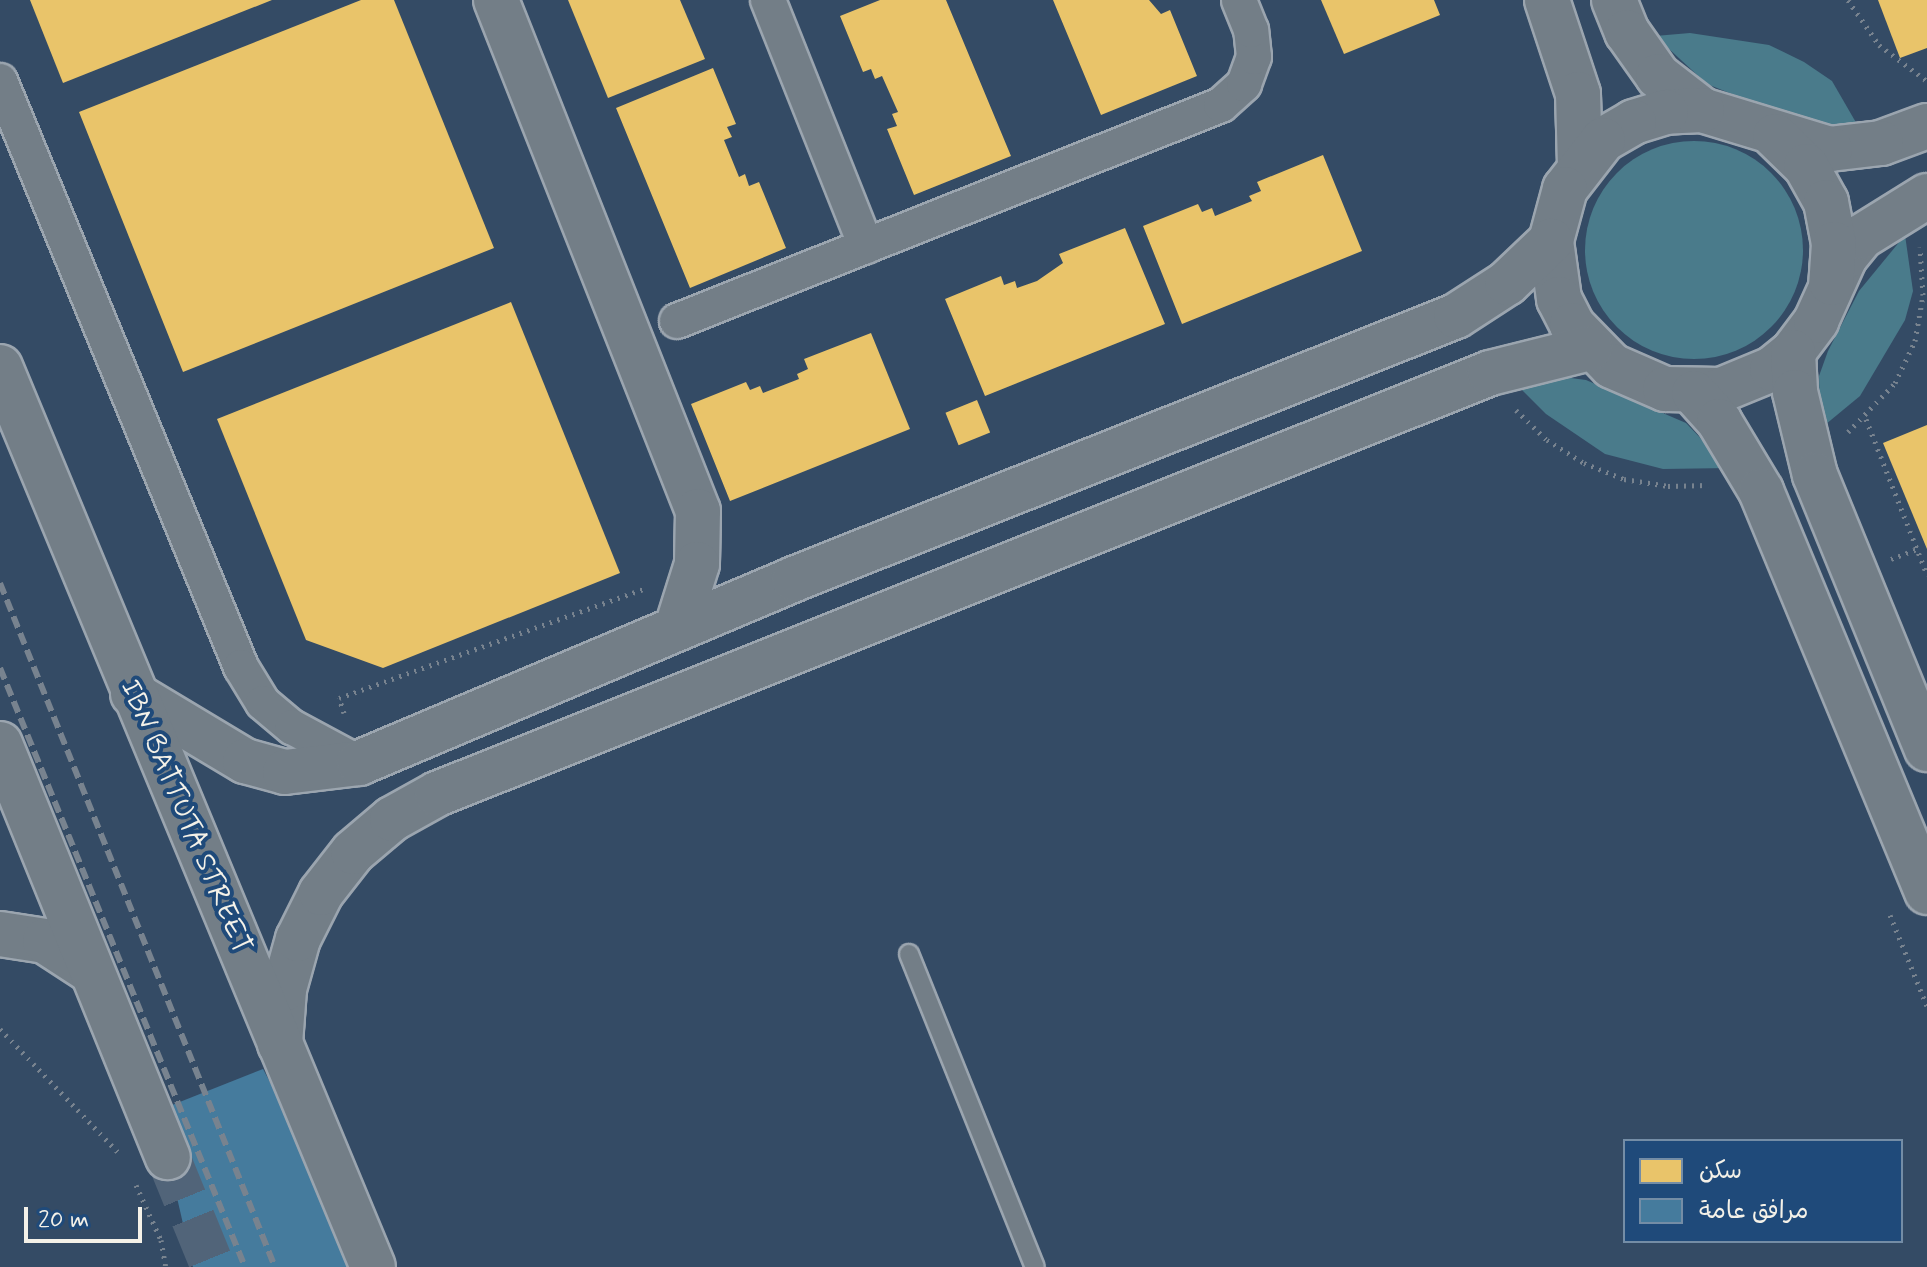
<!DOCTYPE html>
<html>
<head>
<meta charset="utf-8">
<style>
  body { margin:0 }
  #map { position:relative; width:1927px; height:1267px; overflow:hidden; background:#344b65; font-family:Mynerve,"Playpen Sans Arabic",sans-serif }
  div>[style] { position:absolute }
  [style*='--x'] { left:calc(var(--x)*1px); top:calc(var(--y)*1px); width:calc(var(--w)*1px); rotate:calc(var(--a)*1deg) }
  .green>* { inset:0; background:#4a7b8b }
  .round { border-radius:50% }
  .homes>* { inset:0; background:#e9c46a; transform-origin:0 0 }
  .public>* { inset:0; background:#457b9d }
  .secondary-tunnel>* { height:44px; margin-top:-22px; transform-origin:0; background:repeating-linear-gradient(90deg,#516479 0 44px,transparent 0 66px) }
  .path>* { height:5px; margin-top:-2.5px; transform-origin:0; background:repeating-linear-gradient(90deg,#78838f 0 2px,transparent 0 8px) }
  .roads { filter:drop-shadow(2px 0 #9ba5af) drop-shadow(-2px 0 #9ba5af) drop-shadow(0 2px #9ba5af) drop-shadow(0 -2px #9ba5af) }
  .service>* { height:18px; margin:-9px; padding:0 9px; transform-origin:9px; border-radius:9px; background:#737e87 }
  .minor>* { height:34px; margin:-17px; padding:0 17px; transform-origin:17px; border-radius:17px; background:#737e87 }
  .tertiary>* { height:44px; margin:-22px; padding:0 22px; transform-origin:22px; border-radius:22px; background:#737e87 }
  .secondary>* { height:44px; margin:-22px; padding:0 22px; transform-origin:22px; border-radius:22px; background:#737e87 }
  .rail>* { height:6px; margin-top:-3px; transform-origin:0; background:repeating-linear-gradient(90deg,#78838f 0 12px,transparent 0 18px) }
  span { translate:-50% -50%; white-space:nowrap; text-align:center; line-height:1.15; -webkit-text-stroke:8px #1f4a7a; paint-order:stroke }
  .street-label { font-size:28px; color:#f4f1e8 }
  .legend { position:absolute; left:1623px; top:1139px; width:280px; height:104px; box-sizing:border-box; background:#1f4a7a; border:2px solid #748da6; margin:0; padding:10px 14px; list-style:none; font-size:24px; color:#f4f1e8 }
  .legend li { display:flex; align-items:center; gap:16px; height:40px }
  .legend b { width:40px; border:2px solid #748da6 }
  .scale { position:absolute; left:24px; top:1207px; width:118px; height:36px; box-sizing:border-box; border:4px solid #f4f1e8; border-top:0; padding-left:10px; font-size:24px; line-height:28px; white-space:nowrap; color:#f4f1e8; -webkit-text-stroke:6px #1f4a7a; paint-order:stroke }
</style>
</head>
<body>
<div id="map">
  <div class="green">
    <i style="clip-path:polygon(1690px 33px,1769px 45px,1804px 62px,1832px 81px,1858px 126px,1827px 127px,1782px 114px,1707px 84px,1655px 36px)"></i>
    <i class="round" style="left:1585px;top:141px;width:218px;height:218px"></i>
    <i style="clip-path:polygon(1905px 235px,1913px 291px,1905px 320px,1860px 396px,1820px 429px,1819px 376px,1828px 351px,1859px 291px)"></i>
    <i style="clip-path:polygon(1563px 377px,1586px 380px,1686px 423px,1729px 468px,1663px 469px,1605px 454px,1546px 414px,1516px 384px)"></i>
  </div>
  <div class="homes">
    <i style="clip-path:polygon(30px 0,272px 0,63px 83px)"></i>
    <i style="clip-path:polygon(361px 0,394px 0,494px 248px,183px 372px,79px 112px)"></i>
    <i style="clip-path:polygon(568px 0,680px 0,705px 59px,608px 98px)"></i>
    <i style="clip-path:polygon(880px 0,946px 0,1011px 156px,914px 195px,887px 129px,897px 126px,892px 114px,898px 112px,882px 76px,875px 79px,871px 69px,863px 72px,840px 16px)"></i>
    <i style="clip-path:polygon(1053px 0,1149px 0,1161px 14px,1170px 10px,1197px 76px,1101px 115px)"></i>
    <i style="clip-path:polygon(1321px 0,1434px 0,1440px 15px,1344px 54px)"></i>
    <i style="clip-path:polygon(1878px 0,1927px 0,1927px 48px,1900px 58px)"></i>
    <i style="clip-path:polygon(713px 68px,736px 124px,727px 127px,732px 137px,724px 140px,739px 177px,745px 174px,749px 186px,759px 182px,786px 248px,690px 288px,616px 108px)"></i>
    <i style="clip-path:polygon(1323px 155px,1362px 251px,1182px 324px,1143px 226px,1198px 204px,1202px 212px,1212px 208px,1215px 216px,1252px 201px,1249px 196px,1261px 191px,1257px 182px)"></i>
    <i style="clip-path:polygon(1125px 228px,1165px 324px,985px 396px,945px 299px,1001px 276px,1004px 285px,1015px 281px,1017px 288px,1037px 281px,1063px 263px,1059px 254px)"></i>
    <i style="clip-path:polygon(511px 302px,620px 573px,383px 668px,306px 640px,217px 419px)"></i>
    <i style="clip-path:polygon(871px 333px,910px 429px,730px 501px,691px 404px,746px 382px,750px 390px,760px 386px,763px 393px,799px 379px,797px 374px,808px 369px,804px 359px)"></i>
    <i style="left:977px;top:400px;width:35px;height:34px;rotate:68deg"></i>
    <i style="clip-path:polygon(1927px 425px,1927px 549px,1883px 443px)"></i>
  </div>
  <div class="public">
    <i style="clip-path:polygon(263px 1069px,369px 1267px,193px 1267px,157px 1111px)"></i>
  </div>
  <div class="secondary-tunnel">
    <i style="--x:168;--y:1157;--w:119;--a:67.8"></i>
  </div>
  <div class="path">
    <i style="--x:1848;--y:0;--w:55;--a:55.4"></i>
    <i style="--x:1879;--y:45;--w:60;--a:36.9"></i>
    <i style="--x:1516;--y:410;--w:43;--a:44.1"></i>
    <i style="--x:1547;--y:440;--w:44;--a:31.9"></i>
    <i style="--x:1584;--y:463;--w:43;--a:21.8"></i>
    <i style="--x:1624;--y:479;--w:45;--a:9"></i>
    <i style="--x:1668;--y:486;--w:40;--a:-1.4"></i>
    <i style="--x:1866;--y:419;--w:168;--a:68.6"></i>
    <i style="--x:1848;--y:432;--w:68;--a:-46.2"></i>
    <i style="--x:1895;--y:383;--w:47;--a:-64.5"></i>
    <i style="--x:1915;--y:341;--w:47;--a:-80.1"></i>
    <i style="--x:1923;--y:295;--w:48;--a:-93.6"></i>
    <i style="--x:1891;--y:559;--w:28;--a:-21"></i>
    <i style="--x:344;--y:713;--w:16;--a:-108"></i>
    <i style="--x:339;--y:698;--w:326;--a:-19.7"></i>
    <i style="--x:1890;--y:915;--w:98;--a:67.9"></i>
    <i style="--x:0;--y:1029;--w:170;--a:46.2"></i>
    <i style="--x:136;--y:1185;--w:60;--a:65.6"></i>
    <i style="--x:161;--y:1240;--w:27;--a:80"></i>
  </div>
  <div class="roads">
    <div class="service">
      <i style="--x:909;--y:954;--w:337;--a:68.1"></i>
    </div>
    <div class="minor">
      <i style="--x:768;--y:0;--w:265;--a:68.3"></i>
      <i style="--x:0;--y:81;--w:634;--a:67.64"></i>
      <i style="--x:241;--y:667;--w:42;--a:58.6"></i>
      <i style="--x:263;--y:703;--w:38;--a:40"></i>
      <i style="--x:292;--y:727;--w:76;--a:28.2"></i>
      <i style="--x:677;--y:321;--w:585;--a:-21.66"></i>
      <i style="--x:1221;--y:105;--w:31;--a:-42"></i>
      <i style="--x:1244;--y:84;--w:29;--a:-70"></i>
      <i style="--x:1254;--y:57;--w:27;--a:-96"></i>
      <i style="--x:1251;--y:30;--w:32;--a:-112"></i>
    </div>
    <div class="tertiary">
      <i style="--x:496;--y:0;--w:549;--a:68.43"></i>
      <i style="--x:698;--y:511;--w:53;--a:91.1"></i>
      <i style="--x:697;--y:564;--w:67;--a:107.4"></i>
      <i style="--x:1547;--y:0;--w:99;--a:71.7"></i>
      <i style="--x:1578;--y:94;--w:71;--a:88.4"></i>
      <i style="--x:1614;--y:0;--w:35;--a:68"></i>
      <i style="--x:1627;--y:32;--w:54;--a:54.8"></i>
      <i style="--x:1658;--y:76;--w:56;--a:37.7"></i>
      <i style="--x:1927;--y:126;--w:49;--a:159.7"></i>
      <i style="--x:1881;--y:143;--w:51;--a:173.3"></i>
      <i style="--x:1830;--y:149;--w:134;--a:-163.1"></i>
      <i style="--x:1702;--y:110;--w:36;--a:177"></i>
      <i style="--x:1666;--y:112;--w:34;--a:163"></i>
      <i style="--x:1634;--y:122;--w:36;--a:150"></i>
      <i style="--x:1603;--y:140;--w:62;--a:127.8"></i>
      <i style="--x:1565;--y:189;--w:54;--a:105.1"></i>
      <i style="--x:1551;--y:241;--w:59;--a:82.1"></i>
      <i style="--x:1559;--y:299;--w:29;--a:63"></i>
      <i style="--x:1572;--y:325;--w:57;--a:45.7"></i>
      <i style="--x:1612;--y:366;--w:58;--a:23.5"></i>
      <i style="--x:1665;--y:389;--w:56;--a:1"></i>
      <i style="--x:1721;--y:390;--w:55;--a:-22.4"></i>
      <i style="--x:1772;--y:369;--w:27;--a:-39"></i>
      <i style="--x:1793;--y:352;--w:39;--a:-53"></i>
      <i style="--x:1816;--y:321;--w:70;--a:-65.6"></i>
      <i style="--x:1845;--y:257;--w:26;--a:-51"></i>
      <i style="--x:1861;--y:237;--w:78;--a:-31.8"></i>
      <i style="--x:1775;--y:136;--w:43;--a:44.1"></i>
      <i style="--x:1806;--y:166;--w:41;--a:60.9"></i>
      <i style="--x:1826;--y:202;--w:43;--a:79.2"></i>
      <i style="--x:1834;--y:244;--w:39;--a:94"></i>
      <i style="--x:1793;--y:352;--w:40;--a:87.1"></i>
      <i style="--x:1795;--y:392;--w:85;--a:76.5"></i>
      <i style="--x:1815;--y:475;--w:296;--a:67.8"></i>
      <i style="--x:1694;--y:393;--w:38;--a:48"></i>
      <i style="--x:1719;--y:421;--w:82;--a:59"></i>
      <i style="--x:1761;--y:491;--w:434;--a:67.5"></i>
      <i style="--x:133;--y:694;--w:131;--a:30.9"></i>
      <i style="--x:245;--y:761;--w:41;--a:15.4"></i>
      <i style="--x:285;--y:772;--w:75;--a:-6.9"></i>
      <i style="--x:359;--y:763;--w:472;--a:-22.9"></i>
      <i style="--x:794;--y:579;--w:712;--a:-21.67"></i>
      <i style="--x:1456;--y:316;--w:61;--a:-32.9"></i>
      <i style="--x:1507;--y:283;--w:61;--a:-43.7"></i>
      <i style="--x:0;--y:934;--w:46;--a:8.8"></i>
      <i style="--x:45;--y:941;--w:55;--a:33.1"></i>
      <i style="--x:280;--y:1044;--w:55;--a:-85.8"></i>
      <i style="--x:284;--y:989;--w:52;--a:-74.4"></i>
      <i style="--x:298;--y:939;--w:51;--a:-63.4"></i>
      <i style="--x:321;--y:893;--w:52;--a:-52"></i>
      <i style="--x:353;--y:852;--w:51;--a:-40.2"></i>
      <i style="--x:392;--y:819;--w:51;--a:-29.1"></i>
      <i style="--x:437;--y:794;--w:1134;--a:-21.79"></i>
      <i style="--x:1490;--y:373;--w:103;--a:-14"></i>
    </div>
    <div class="secondary">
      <i style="--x:0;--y:367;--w:974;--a:67.49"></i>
      <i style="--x:0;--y:744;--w:446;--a:67.9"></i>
    </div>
  </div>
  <div class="rail">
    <i style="--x:0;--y:583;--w:737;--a:68.1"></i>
    <i style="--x:0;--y:668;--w:647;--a:67.75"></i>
  </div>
  <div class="street-label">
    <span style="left:185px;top:817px;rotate:67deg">IBN BATTUTA STREET</span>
  </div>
  <ul class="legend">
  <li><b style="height:22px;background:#e9c46a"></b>سكن</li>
  <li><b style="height:22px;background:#457b9d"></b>مرافق عامة</li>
  </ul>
  <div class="scale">20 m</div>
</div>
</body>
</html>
